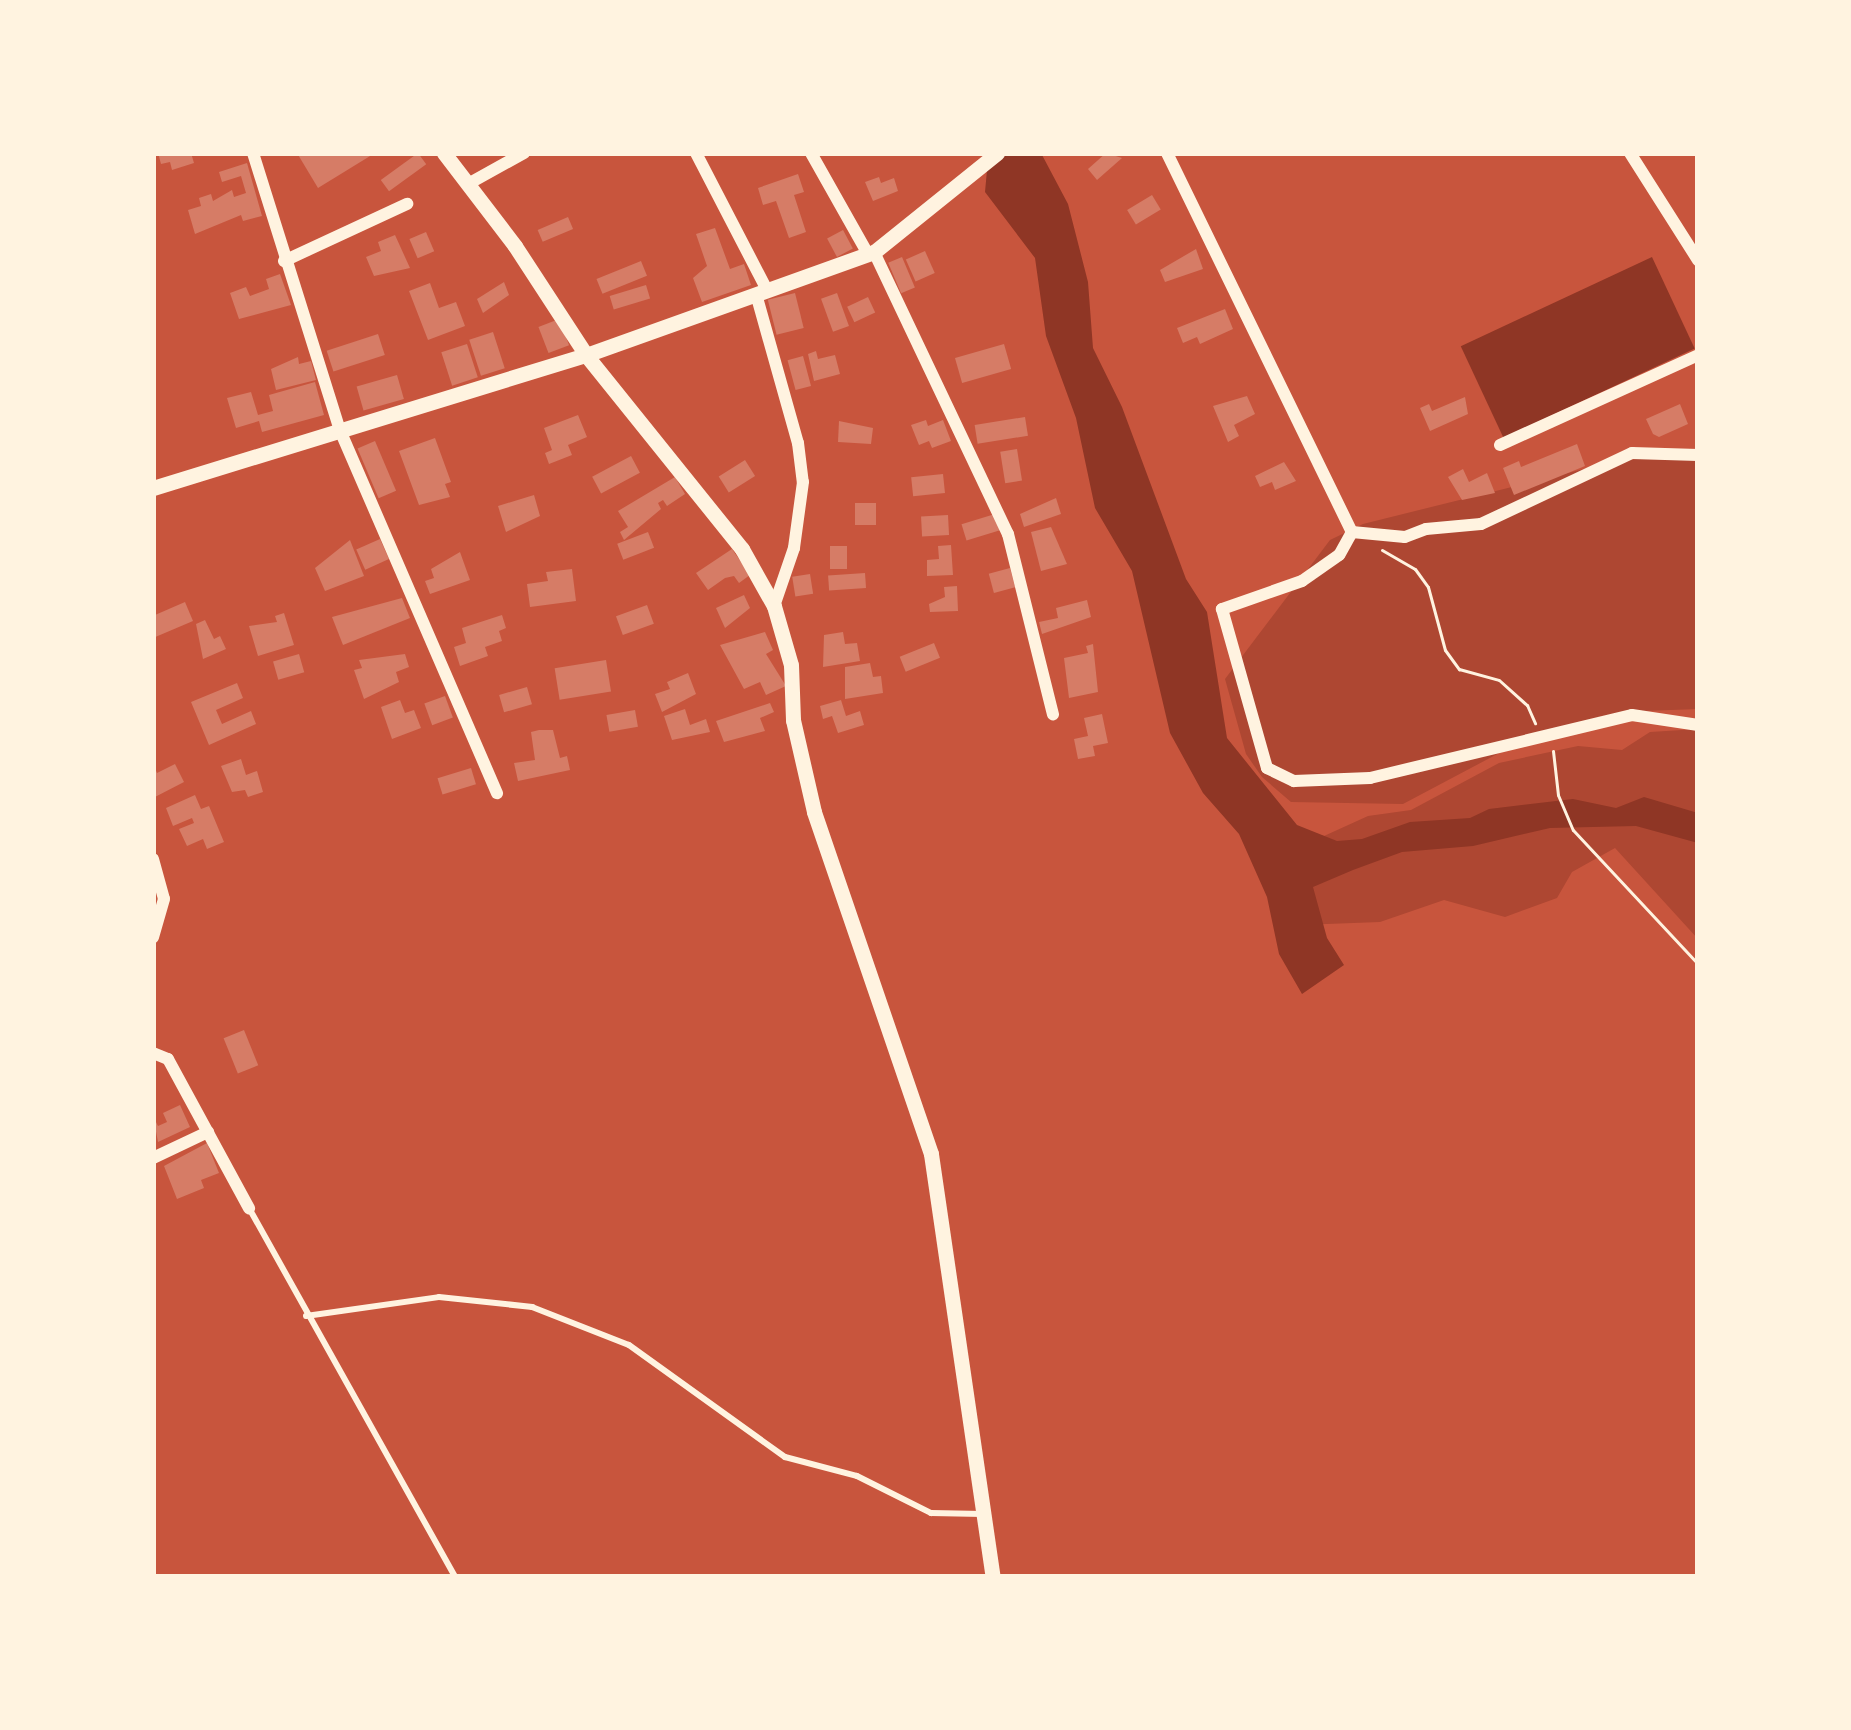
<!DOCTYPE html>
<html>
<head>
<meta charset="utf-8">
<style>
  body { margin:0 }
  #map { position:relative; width:1851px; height:1730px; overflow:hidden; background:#c8553d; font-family:"PT Serif",serif }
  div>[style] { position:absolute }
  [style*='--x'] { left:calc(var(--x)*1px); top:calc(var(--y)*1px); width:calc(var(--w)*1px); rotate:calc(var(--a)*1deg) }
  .green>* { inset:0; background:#ae4732 }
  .water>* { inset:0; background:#8f3625; transform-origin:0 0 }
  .building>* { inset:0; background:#d67c66; transform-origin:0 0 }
  .path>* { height:3px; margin:-1.5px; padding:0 1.5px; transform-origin:1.5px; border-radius:1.5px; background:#fff3e0 }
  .service>* { height:6px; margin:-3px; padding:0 3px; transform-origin:3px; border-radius:3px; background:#fff3e0 }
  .minor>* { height:12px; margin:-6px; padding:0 6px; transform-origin:6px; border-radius:6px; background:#fff3e0 }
  .tertiary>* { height:15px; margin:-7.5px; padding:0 7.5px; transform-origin:7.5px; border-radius:7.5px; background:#fff3e0 }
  span { translate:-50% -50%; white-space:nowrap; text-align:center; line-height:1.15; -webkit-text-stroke:9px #fff3e0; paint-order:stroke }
  .frame { position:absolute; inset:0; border:156px solid #fff3e0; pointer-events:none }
</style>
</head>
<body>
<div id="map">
  <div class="green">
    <i style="clip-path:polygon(1698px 453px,1698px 709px,1644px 711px,1503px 751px,1403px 804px,1291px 802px,1262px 777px,1246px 754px,1225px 679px,1330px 540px,1363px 524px,1616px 461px)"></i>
    <i style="clip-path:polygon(1698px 729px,1698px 939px,1615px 848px,1572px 872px,1557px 898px,1505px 917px,1444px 900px,1380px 922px,1300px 925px,1246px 818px,1324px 836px,1368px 816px,1411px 810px,1499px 763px,1578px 746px,1622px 750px,1650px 732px)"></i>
  </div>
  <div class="water">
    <i style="clip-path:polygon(1008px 153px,1041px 153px,1068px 204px,1088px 282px,1093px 348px,1122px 407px,1186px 579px,1207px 612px,1227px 738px,1297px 825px,1337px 841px,1362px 839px,1410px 822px,1470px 818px,1489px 809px,1573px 799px,1616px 808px,1644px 797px,1698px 813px,1698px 843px,1636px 826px,1550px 828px,1473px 846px,1402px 852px,1353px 870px,1313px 887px,1327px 938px,1344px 965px,1302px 994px,1279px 954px,1267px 897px,1239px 834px,1203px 793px,1170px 733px,1132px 571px,1095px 508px,1076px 418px,1046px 336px,1035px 258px,985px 192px,987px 170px)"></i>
    <i style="left:1652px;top:257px;width:101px;height:211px;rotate:65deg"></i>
  </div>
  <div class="building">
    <i style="clip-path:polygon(158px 153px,191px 153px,194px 163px,172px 170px,170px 162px,161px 164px)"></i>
    <i style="clip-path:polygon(297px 153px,375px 153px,318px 188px)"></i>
    <i style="left:418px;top:153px;width:14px;height:46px;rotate:54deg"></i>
    <i style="clip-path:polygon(1106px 153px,1122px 158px,1097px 180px,1088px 169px)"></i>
    <i style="clip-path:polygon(247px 163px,262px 216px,243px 221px,241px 215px,195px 234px,188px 210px,201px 206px,199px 198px,211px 194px,213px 201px,232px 190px,234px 197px,246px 193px,241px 176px,222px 182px,219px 172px)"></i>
    <i style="clip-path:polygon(798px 174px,804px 192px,794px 195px,806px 232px,789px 238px,776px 201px,763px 205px,758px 188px)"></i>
    <i style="clip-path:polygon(879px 177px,881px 183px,894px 178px,898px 191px,873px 201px,865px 182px)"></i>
    <i style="left:1152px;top:195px;width:17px;height:29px;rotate:59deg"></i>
    <i style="left:568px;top:217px;width:13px;height:33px;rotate:67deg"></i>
    <i style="clip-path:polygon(715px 228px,730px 269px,744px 264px,751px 285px,702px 302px,693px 278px,707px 266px,696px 234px)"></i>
    <i style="left:843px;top:230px;width:21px;height:18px;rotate:62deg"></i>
    <i style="left:426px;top:232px;width:21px;height:18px;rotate:67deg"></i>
    <i style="clip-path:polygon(395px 235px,410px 268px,374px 276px,366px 257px,381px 251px,378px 242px)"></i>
    <i style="clip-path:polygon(1196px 249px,1203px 269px,1165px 282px,1160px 270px)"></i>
    <i style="left:925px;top:251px;width:24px;height:21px;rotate:66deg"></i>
    <i style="left:902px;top:257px;width:33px;height:15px;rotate:67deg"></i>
    <i style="left:641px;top:261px;width:16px;height:48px;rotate:68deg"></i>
    <i style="clip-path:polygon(280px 274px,291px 305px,239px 319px,230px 293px,246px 287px,250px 296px,269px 289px,266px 279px)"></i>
    <i style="clip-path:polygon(504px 282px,509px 295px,483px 313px,477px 299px)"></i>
    <i style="clip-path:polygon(430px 283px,439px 308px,456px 302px,465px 326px,428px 340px,409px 291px)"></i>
    <i style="left:646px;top:285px;width:14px;height:38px;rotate:73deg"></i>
    <i style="left:795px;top:293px;width:36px;height:28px;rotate:76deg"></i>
    <i style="left:837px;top:293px;width:35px;height:17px;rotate:70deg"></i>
    <i style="left:868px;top:297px;width:17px;height:23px;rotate:65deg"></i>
    <i style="clip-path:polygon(1225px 309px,1233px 329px,1200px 344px,1197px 337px,1183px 343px,1177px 328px)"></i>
    <i style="left:559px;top:319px;width:28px;height:22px;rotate:69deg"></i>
    <i style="left:493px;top:332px;width:38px;height:25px;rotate:72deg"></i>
    <i style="left:378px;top:334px;width:22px;height:54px;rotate:72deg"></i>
    <i style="left:467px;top:344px;width:35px;height:27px;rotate:72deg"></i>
    <i style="left:1004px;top:344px;width:26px;height:51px;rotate:74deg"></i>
    <i style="clip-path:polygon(816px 351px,818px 359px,835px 355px,840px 374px,814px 381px,808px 354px)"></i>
    <i style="left:803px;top:356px;width:31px;height:16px;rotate:75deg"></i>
    <i style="clip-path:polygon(298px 357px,299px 364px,311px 361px,316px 380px,276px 390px,271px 369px)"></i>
    <i style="left:397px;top:375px;width:25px;height:42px;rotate:74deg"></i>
    <i style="clip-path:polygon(315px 382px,324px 415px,262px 432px,259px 421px,236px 428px,227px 398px,251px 392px,258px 415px,273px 411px,269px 395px)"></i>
    <i style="clip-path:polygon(1247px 396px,1255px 414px,1234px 425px,1239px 436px,1228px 442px,1213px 406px)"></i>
    <i style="clip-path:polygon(1465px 397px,1468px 414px,1430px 431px,1420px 408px,1429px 404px,1432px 411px)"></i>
    <i style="clip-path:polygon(1680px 404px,1688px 424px,1659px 437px,1653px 434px,1646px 419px)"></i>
    <i style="clip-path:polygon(578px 415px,587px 437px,568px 445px,572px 455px,549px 464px,545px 453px,552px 450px,544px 428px)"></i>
    <i style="left:1025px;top:417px;width:19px;height:51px;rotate:81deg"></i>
    <i style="clip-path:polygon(926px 420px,928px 426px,943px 420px,951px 441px,932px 448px,929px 441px,919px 445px,911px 425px)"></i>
    <i style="clip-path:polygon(839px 421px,873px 428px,871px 444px,838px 442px)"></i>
    <i style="clip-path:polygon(435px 438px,451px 482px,445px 484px,450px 497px,419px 505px,399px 451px)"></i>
    <i style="left:375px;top:441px;width:54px;height:19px;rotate:67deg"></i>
    <i style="clip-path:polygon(1577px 444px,1585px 466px,1514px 495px,1503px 468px,1519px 461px,1521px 467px)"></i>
    <i style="left:1017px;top:449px;width:32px;height:17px;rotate:81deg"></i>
    <i style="left:631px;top:456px;width:19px;height:44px;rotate:62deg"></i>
    <i style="left:745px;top:460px;width:19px;height:31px;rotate:58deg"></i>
    <i style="clip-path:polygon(1284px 462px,1296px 481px,1275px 490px,1272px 482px,1260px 487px,1255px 476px)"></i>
    <i style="clip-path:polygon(1463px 469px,1469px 482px,1487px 473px,1495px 493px,1462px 500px,1448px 477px)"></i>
    <i style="left:943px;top:474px;width:19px;height:32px;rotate:84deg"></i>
    <i style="clip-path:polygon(675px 477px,685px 494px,667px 506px,663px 500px,658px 503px,661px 509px,624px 540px,620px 532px,628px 527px,618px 511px)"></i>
    <i style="clip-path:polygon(534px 495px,540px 516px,506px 532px,498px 506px)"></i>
    <i style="clip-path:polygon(1056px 498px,1061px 514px,1024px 527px,1020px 514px)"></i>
    <i style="left:876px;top:503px;width:22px;height:21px;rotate:90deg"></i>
    <i style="left:995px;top:514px;width:17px;height:35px;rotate:73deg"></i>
    <i style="left:948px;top:515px;width:20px;height:27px;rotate:87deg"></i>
    <i style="clip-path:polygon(1051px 527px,1067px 564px,1041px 571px,1031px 532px)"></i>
    <i style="left:648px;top:532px;width:17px;height:33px;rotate:69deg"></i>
    <i style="left:380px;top:539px;width:22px;height:26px;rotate:66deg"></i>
    <i style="clip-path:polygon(350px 540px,364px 576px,325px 591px,315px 568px)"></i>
    <i style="clip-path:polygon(951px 545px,953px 575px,927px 576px,927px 560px,939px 559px,938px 546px)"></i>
    <i style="left:830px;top:546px;width:17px;height:23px"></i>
    <i style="clip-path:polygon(732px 549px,750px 575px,739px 583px,734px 576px,725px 578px,708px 590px,696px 573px)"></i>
    <i style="clip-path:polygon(460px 552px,470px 580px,430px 594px,425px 581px,434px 578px,431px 569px)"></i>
    <i style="left:1010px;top:568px;width:20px;height:22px;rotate:75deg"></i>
    <i style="clip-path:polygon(572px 569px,576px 601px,530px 607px,527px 584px,548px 581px,546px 572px)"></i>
    <i style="left:865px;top:573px;width:15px;height:37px;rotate:86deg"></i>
    <i style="left:810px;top:574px;width:20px;height:18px;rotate:81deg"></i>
    <i style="clip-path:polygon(957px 586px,958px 611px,930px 612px,929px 604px,945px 597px,944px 587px)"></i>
    <i style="clip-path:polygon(744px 595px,750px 608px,725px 628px,716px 608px)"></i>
    <i style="clip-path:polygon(402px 598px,410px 618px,343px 645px,332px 617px)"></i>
    <i style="clip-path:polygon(1087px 600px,1091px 617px,1042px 634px,1039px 622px,1058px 618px,1056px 608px)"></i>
    <i style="clip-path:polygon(185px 602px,193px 621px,153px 638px,155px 615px)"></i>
    <i style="left:647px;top:605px;width:20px;height:33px;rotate:70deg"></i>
    <i style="clip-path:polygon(284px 613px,294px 645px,258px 656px,249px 626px,277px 622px,275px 616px)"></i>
    <i style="clip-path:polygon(502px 615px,506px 628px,499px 631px,502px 641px,485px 647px,488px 656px,460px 666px,454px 647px,466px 643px,462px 628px)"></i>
    <i style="clip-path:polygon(205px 620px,214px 639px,220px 636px,226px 649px,203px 659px,196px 624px)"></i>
    <i style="clip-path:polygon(765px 632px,773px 650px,766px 654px,786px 686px,766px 695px,760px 682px,744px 689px,720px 645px)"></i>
    <i style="clip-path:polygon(843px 632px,845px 644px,857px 643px,860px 661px,823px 667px,824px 635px)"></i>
    <i style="left:934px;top:643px;width:16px;height:37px;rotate:68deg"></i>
    <i style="clip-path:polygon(1093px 644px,1098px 692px,1069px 698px,1064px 658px,1088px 653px,1086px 646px)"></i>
    <i style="left:299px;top:654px;width:19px;height:27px;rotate:74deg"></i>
    <i style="clip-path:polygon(405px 654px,409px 667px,396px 672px,399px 682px,364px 699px,354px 670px,362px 668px,359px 660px)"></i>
    <i style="left:606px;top:660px;width:32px;height:52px;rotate:81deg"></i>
    <i style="clip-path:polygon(870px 663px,873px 677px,881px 676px,883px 693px,845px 699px,845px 667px)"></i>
    <i style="clip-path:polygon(688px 673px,696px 694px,662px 712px,655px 694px,670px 689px,667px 682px)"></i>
    <i style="clip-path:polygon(237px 683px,243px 698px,216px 710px,222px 724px,251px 711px,256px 724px,209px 745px,191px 702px)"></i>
    <i style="left:527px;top:687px;width:18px;height:29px;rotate:74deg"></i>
    <i style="left:445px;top:696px;width:23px;height:22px;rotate:70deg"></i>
    <i style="clip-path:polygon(400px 700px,405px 713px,414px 710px,421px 728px,392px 739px,381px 707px)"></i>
    <i style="clip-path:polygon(841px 700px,846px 716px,860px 711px,864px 725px,838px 733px,832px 716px,823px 719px,820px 706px)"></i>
    <i style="clip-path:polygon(770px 703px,774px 712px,760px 718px,765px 731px,724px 742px,716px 721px)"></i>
    <i style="clip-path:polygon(685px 709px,690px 725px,706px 719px,710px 732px,672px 740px,664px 716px)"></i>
    <i style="left:635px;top:710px;width:17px;height:29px;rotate:80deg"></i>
    <i style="clip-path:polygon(1102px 714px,1108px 743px,1093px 746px,1095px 756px,1078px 759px,1074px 739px,1088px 736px,1084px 718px)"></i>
    <i style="clip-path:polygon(539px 730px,553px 730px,560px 758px,567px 756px,570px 770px,518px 781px,514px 763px,535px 760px,531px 732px)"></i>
    <i style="clip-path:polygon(241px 759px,246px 775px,257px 771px,263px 792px,248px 797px,245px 790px,232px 792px,221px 766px)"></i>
    <i style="clip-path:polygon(153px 764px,157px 773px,175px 764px,184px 782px,153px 798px)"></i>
    <i style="left:471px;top:768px;width:17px;height:35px;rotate:73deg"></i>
    <i style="clip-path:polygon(195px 795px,201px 809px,209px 806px,224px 842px,207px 849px,203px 839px,187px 846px,179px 829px,194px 823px,192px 818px,173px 826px,166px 808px)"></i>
    <i style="left:244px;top:1030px;width:38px;height:22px;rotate:68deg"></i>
    <i style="clip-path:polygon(180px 1105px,190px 1127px,158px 1142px,153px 1116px,158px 1126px,167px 1122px,163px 1113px)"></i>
    <i style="clip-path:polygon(207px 1143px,219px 1173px,201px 1180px,204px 1188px,177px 1199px,164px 1166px)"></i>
  </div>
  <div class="path">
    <i style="--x:1382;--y:550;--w:38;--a:30"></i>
    <i style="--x:1415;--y:569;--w:22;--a:54"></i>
    <i style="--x:1428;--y:587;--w:65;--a:74.9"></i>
    <i style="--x:1445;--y:650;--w:24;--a:54"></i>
    <i style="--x:1459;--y:669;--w:41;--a:15.4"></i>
    <i style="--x:1499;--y:680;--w:38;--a:42"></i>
    <i style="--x:1527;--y:705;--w:20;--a:66"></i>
    <i style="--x:1553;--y:751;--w:44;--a:83.5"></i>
    <i style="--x:1558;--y:795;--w:38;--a:67"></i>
    <i style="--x:1573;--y:830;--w:183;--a:47"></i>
  </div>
  <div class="service">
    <i style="--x:249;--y:1208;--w:423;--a:60.8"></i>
    <i style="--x:306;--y:1316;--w:134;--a:-8.1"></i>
    <i style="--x:439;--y:1297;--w:94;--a:6.1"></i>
    <i style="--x:532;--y:1307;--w:104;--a:21.4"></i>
    <i style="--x:629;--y:1345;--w:192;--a:35.7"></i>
    <i style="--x:785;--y:1457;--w:74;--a:14.8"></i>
    <i style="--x:857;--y:1476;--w:83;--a:26.6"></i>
    <i style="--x:931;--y:1513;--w:52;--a:1.1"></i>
  </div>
  <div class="minor">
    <i style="--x:253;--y:153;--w:288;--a:72.6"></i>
    <i style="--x:339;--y:428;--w:398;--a:66.6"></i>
    <i style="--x:696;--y:153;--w:154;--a:62.6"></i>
    <i style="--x:811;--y:153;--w:116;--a:60.6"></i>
    <i style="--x:1167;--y:153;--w:422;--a:64"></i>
    <i style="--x:1352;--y:532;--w:53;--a:5.4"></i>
    <i style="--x:1405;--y:537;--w:22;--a:-21"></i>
    <i style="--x:1426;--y:529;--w:55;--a:-5.2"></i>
    <i style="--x:1481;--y:524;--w:167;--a:-25.2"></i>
    <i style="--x:1632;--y:453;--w:66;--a:1.7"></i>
    <i style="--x:1630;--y:153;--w:127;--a:57.6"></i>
    <i style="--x:468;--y:184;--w:64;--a:-29"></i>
    <i style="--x:874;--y:252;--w:312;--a:64.6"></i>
    <i style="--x:1008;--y:534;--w:186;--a:76"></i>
    <i style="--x:284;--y:261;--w:136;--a:-24.9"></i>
    <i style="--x:756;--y:294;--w:155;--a:74.3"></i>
    <i style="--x:798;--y:443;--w:39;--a:83"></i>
    <i style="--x:803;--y:482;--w:67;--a:97.8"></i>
    <i style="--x:794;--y:548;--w:61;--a:109"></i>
    <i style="--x:1500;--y:445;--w:217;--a:-24.4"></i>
    <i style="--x:1352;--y:532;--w:26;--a:119"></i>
    <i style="--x:1339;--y:555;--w:45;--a:144.9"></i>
    <i style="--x:1302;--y:581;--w:85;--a:160.7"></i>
    <i style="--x:1222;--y:609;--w:165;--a:74.2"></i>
    <i style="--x:1267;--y:768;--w:30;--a:26"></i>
    <i style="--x:1294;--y:781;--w:76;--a:-2.3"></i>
    <i style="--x:1370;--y:778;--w:269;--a:-13.5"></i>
    <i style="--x:1632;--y:715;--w:67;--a:8.6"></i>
    <i style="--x:153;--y:859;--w:41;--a:74.6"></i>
    <i style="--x:164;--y:899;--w:40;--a:106"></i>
    <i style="--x:153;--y:1053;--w:16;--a:22"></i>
    <i style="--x:168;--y:1059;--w:170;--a:61.5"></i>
    <i style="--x:153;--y:1158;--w:61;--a:-25.3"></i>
  </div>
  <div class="tertiary">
    <i style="--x:444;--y:153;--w:117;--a:52.6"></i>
    <i style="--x:515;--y:246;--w:130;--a:56.9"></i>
    <i style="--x:586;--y:355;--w:249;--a:51.2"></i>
    <i style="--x:742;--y:549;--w:65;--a:60.7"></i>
    <i style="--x:774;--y:606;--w:61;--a:73.9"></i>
    <i style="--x:791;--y:665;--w:55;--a:87.9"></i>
    <i style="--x:793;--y:720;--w:94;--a:77.1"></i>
    <i style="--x:814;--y:812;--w:361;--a:71.1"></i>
    <i style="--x:931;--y:1154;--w:428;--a:81.7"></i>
    <i style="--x:153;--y:488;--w:453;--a:-17.1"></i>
    <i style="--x:586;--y:355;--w:306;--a:-19.7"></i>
    <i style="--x:874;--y:252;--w:158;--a:-38.8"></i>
  </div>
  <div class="frame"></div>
</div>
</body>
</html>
